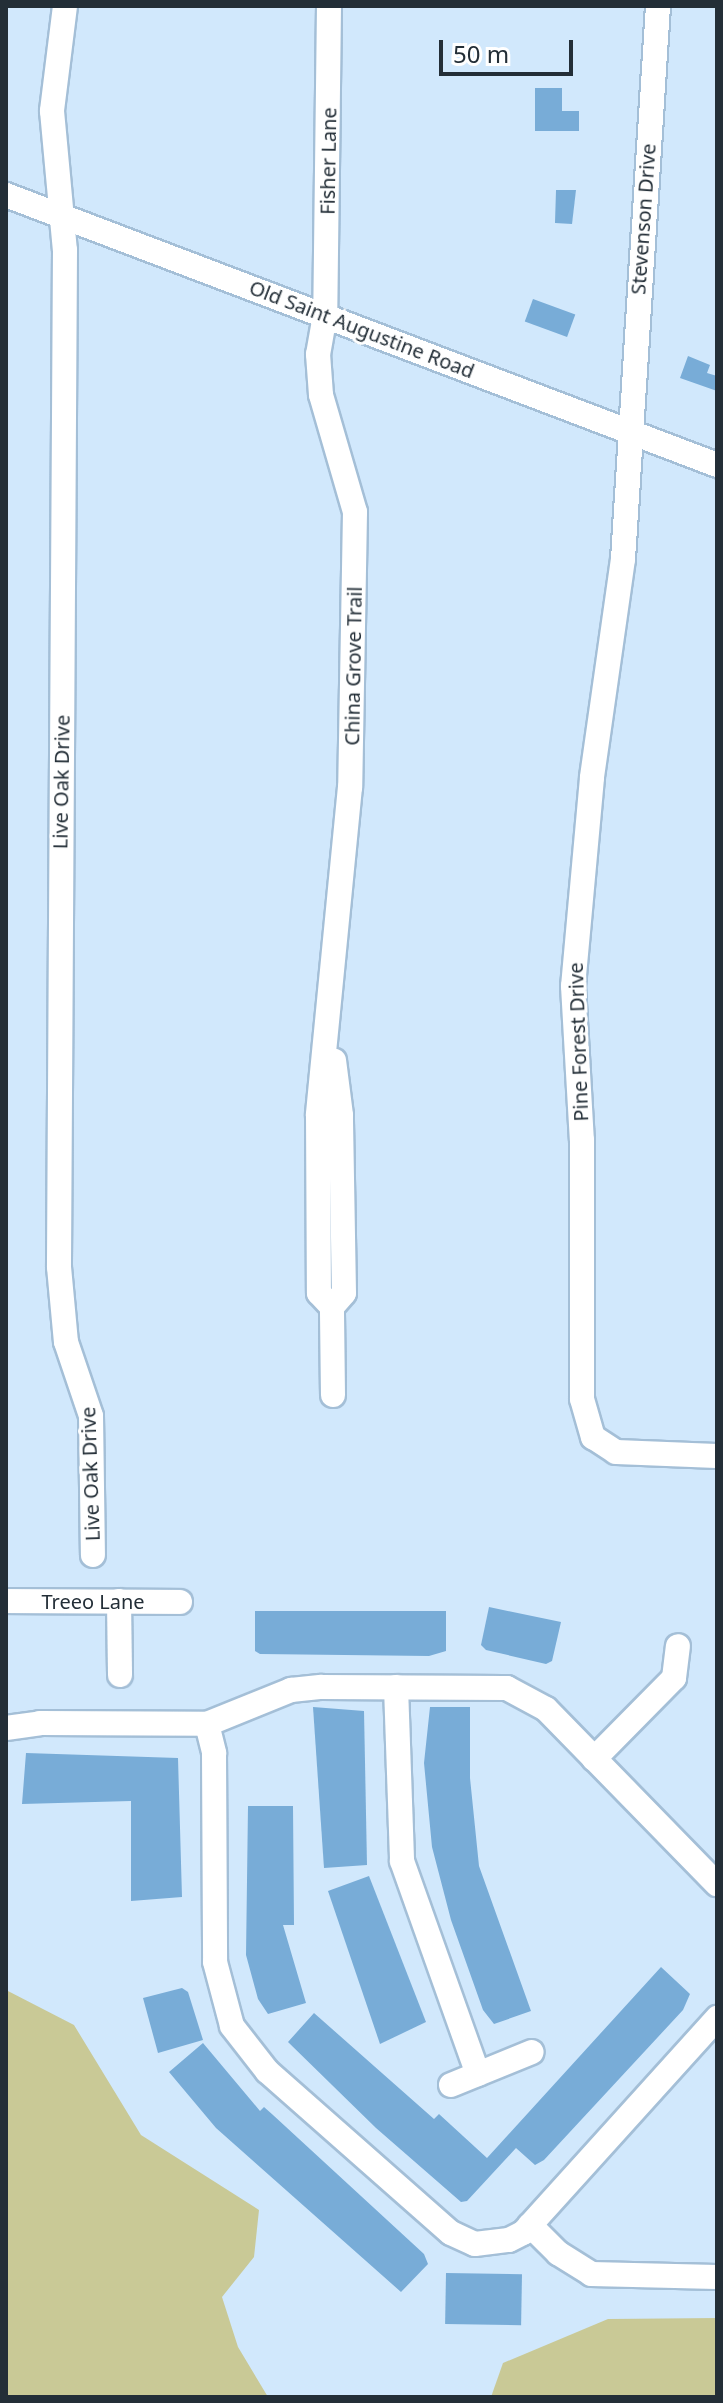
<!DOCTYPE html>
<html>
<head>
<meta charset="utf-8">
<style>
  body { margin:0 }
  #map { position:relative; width:723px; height:2403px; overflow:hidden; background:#d1e8fc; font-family:"Noto Sans",sans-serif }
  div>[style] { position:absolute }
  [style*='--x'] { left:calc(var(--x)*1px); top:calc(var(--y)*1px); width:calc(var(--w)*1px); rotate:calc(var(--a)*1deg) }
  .green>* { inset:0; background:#c9c996 }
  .building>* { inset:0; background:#78acd7; transform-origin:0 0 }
  .roads { filter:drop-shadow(2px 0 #a4bfd7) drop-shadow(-2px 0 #a4bfd7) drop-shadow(0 2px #a4bfd7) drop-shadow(0 -2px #a4bfd7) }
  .minor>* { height:24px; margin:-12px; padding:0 12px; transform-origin:12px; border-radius:12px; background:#fff }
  span { translate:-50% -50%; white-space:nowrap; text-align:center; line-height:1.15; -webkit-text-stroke:6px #fff; paint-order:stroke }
  .street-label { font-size:20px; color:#232e37 }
  .frame { position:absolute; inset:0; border:8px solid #232e37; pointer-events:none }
  .scale { position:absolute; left:439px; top:40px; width:134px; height:36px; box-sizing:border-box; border:4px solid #232e37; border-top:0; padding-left:10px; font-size:24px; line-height:28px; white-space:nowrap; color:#232e37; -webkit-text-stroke:6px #fff; paint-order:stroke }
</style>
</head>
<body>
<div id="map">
  <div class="green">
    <i style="clip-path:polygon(6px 1990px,74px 2025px,141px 2135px,259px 2210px,254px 2257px,222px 2297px,238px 2347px,268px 2397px,6px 2397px)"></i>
    <i style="clip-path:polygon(717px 2318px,717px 2397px,491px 2397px,503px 2363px,608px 2319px)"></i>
  </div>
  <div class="building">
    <i style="clip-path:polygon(535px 88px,562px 88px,562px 111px,579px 111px,579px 131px,535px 131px)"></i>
    <i style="clip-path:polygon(556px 190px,576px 190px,572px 224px,555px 223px)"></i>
    <i style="left:533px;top:299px;width:45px;height:24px;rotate:20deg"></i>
    <i style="clip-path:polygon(688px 356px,710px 365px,707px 373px,717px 376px,717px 391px,680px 378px)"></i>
    <i style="clip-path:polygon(489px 1607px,561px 1622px,552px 1661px,546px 1664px,486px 1650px,481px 1645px)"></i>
    <i style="clip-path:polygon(255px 1611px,446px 1611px,446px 1651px,429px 1656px,260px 1654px,255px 1651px)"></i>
    <i style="clip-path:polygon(313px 1707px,364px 1711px,367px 1865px,324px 1868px)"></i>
    <i style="clip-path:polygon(430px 1707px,470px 1707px,470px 1778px,479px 1866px,531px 2011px,494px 2024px,483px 2010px,451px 1920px,432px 1847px,424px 1763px)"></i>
    <i style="clip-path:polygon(26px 1753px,178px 1758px,182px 1897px,131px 1901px,131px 1801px,22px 1804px)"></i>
    <i style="clip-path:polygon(248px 1806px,293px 1806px,294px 1925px,283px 1925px,306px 2003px,268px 2014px,258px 1999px,246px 1955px)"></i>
    <i style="clip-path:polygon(369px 1876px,426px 2022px,380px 2044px,328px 1891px)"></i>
    <i style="clip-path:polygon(661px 1967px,690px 1994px,683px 2010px,544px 2160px,535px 2165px,516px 2148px,467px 2201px,461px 2202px,376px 2128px,288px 2042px,314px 2013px,434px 2119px,439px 2114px,487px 2158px)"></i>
    <i style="clip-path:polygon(182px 1988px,188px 1992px,203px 2040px,158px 2053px,143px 1998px)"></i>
    <i style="clip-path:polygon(203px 2043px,260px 2111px,264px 2107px,273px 2115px,424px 2254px,428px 2264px,401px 2292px,216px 2128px,169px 2072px)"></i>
    <i style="left:446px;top:2273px;width:76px;height:51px;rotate:1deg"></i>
  </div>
  <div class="roads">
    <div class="minor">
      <i style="--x:65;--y:6;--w:106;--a:97.1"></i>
      <i style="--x:52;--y:111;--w:140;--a:84.7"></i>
      <i style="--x:65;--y:250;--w:1017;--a:90.34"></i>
      <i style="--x:59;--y:1267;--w:75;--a:84.7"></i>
      <i style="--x:66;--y:1342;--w:78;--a:71.3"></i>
      <i style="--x:91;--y:1416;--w:139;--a:89.2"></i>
      <i style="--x:329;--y:6;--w:309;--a:90.7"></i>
      <i style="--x:325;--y:315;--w:40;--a:100"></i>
      <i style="--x:318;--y:354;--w:41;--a:85.8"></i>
      <i style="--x:321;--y:395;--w:122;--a:73.8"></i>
      <i style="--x:355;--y:512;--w:275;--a:91"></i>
      <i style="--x:350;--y:787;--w:330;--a:95.6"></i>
      <i style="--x:318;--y:1115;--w:178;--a:89.7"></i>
      <i style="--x:319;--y:1293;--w:19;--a:47"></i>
      <i style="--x:658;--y:6;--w:554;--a:93.62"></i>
      <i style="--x:623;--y:559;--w:221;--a:98.1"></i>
      <i style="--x:592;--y:778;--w:209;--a:95.2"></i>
      <i style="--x:573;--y:986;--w:154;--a:86.7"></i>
      <i style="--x:582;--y:1140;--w:259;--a:90"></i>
      <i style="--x:582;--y:1399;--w:40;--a:74"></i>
      <i style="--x:593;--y:1437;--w:27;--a:33"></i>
      <i style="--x:616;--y:1452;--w:101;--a:2.3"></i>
      <i style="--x:6;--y:195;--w:761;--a:20.79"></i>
      <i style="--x:333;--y:1395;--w:88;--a:-90.7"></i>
      <i style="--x:332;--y:1307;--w:18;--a:-49"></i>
      <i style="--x:344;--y:1293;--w:178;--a:-91"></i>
      <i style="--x:341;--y:1115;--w:55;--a:-97.3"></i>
      <i style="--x:6;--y:1601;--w:174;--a:0.3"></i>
      <i style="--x:119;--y:1601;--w:74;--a:89.2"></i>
      <i style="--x:396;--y:1687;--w:174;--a:88"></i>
      <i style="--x:402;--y:1861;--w:226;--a:70.4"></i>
      <i style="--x:207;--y:1724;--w:30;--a:76"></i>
      <i style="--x:214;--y:1753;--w:209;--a:89.7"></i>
      <i style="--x:215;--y:1962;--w:66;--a:75.1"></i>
      <i style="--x:232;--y:2026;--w:57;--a:52.1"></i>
      <i style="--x:267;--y:2071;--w:245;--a:41.4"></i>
      <i style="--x:451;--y:2233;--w:26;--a:25"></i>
      <i style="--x:475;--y:2244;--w:34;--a:-7"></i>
      <i style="--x:509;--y:2240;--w:16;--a:-27"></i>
      <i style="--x:523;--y:2233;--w:290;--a:-47.9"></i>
      <i style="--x:6;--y:1728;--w:34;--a:-8"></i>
      <i style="--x:40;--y:1723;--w:167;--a:0.3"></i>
      <i style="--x:207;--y:1724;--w:91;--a:-22"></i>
      <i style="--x:291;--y:1690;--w:31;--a:-6"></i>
      <i style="--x:322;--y:1687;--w:185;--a:0.3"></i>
      <i style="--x:507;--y:1688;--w:44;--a:28.3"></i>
      <i style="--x:546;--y:1709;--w:245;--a:45.7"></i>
      <i style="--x:594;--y:1759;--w:114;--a:-45.4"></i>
      <i style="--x:674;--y:1678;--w:32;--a:-83"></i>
      <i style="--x:451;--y:2085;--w:87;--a:-22.2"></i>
      <i style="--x:530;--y:2225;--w:40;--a:45"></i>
      <i style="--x:558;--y:2253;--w:39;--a:32"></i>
      <i style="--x:591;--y:2274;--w:126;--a:1.4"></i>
    </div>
  </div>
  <div class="street-label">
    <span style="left:328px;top:161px;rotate:-89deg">Fisher Lane</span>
    <span style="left:643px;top:219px;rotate:-86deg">Stevenson Drive</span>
    <span style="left:362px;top:329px;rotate:21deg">Old Saint Augustine Road</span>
    <span style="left:353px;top:666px;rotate:-89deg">China Grove Trail</span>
    <span style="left:61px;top:782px;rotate:-89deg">Live Oak Drive</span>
    <span style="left:578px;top:1042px;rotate:-92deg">Pine Forest Drive</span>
    <span style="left:90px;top:1474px;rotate:-92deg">Live Oak Drive</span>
    <span style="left:93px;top:1601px">Treeo Lane</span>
  </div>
  <div class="frame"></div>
  <div class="scale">50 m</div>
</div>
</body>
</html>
